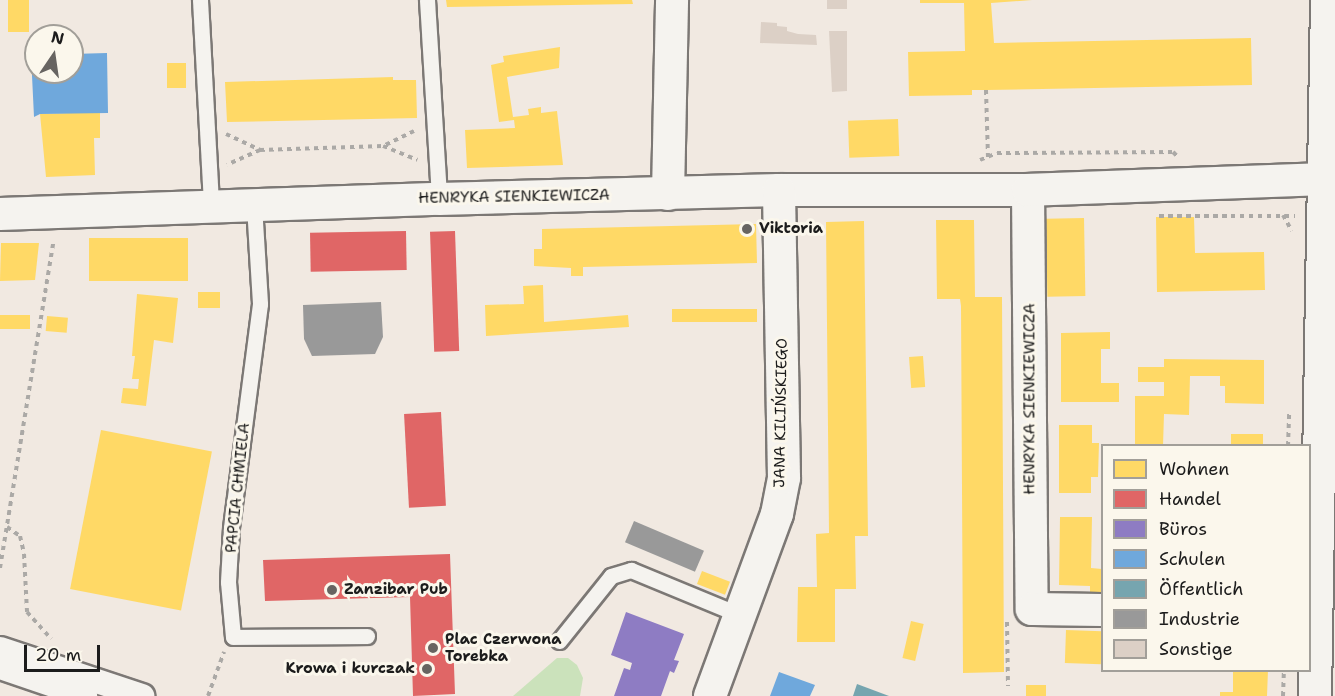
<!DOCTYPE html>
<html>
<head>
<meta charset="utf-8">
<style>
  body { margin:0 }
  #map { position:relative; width:1335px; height:696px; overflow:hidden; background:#f1e9e1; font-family:"Shantell Sans",sans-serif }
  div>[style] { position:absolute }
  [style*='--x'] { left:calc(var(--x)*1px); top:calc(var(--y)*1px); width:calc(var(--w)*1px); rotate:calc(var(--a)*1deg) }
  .green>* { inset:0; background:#cbe2bb }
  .homes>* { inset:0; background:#ffd966; transform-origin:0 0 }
  .shops>* { inset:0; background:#e06666; transform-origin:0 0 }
  .offices>* { inset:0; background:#8e7cc3 }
  .schools>* { inset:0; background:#6fa8dc }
  .public>* { inset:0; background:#76a5af }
  .industry>* { inset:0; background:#999; transform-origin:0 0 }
  .building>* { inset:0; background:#dcd0c6; transform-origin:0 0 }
  .path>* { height:4px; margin-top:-2px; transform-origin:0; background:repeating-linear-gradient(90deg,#aba9a6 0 4.5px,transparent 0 9px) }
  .roads { filter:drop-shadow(2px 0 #7c7875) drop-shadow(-2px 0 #7c7875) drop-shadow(0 2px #7c7875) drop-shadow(0 -2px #7c7875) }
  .service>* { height:15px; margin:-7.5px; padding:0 7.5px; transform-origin:7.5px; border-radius:7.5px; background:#f5f3ef }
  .pedestrian>* { height:24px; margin:-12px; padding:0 12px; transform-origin:12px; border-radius:12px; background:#f5f3ef }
  .minor>* { height:32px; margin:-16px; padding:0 16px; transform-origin:16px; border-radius:16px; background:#f5f3ef }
  .dots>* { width:16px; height:16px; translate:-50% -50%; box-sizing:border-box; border:3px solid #fbf7ec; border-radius:50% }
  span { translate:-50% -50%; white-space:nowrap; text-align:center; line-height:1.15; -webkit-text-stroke:6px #fbf7ec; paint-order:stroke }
  .street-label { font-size:15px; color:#1c1c1c }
  .poi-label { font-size:15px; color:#1c1c1c; font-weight:700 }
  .left { translate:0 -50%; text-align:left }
  .right { translate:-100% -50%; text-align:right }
  .legend { position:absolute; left:1101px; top:444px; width:210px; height:228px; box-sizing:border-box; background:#fbf7ec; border:2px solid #a29f99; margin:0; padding:8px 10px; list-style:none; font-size:18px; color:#1c1c1c }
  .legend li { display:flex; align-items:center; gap:12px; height:30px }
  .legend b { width:30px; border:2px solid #a29f99 }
  .north { position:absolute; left:24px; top:24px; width:60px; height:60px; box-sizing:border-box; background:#fbf7ec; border:2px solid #a29f99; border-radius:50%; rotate:13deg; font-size:16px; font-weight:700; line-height:24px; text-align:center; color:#1c1c1c }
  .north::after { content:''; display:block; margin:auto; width:21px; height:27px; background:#676461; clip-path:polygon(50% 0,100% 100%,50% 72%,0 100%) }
  .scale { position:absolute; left:24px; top:645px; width:76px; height:27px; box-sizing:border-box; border:3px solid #1c1c1c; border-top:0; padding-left:8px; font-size:18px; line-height:21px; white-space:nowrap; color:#1c1c1c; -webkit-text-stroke:4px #fbf7ec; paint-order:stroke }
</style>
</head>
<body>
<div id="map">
  <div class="green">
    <i style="clip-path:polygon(557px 658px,568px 658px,577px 665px,583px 678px,580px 696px,513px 696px)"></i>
  </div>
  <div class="homes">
    <i style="left:8px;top:0;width:21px;height:32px"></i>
    <i style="clip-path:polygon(446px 0,632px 0,633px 4px,447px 7px)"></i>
    <i style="clip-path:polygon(920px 0,1032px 0,991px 3px,994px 43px,1251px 38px,1252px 85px,986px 90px,972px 90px,972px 95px,909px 96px,908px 52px,965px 51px,964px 3px,920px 3px)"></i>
    <i style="clip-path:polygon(560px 47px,559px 68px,507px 77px,513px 117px,529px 115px,528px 109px,541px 107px,541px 113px,557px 111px,563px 165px,467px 168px,465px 130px,515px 128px,514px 120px,499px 122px,491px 65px,504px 62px,503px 56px)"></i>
    <i style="left:167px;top:63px;width:19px;height:25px"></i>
    <i style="clip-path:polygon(393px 77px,393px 80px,416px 80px,417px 118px,227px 122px,225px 82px)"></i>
    <i style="clip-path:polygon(100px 112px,100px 138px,94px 138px,95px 175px,46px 177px,40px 114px)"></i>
    <i style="left:898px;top:119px;width:37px;height:50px;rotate:88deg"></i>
    <i style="clip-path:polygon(1156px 217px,1194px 217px,1195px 253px,1264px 252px,1265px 290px,1157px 292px)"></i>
    <i style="left:1084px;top:218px;width:78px;height:38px;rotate:89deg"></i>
    <i style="clip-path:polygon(936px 220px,974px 220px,975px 297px,1002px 297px,1004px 672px,963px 673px,961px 306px,960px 299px,937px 299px)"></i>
    <i style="clip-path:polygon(864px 221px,868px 536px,855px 536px,856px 589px,835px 589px,835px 642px,797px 642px,798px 587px,817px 587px,816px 534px,829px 533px,826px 222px)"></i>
    <i style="clip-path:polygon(756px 224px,757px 263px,583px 267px,583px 276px,571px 276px,571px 268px,534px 266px,534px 249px,542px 249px,542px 229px)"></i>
    <i style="left:188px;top:238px;width:43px;height:99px;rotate:90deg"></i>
    <i style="clip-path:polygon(1px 243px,39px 243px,35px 280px,0 281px)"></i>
    <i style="clip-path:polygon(543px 285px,544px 322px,628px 315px,629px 327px,486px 336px,485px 305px,524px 304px,523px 286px)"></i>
    <i style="left:220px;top:292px;width:16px;height:22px;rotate:90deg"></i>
    <i style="clip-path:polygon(137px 294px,178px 298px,173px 343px,154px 340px,146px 406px,121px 403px,123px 388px,138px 389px,139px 379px,132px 379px,135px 356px,132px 356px)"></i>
    <i style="left:757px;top:309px;width:13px;height:85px;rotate:90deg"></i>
    <i style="left:0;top:315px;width:30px;height:14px"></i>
    <i style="left:47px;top:316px;width:21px;height:15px;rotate:5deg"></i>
    <i style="clip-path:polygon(1110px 332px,1110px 349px,1101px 349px,1101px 383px,1119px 383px,1119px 402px,1061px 402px,1061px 333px)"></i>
    <i style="left:923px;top:356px;width:31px;height:14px;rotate:86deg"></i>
    <i style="clip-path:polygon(1164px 359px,1264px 360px,1264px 404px,1225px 403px,1225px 386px,1220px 386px,1220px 376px,1190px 376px,1189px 415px,1164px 414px,1163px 446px,1135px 446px,1135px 396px,1164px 396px,1164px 382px,1138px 382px,1138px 367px,1164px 367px)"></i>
    <i style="clip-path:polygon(1059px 425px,1092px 425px,1092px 443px,1099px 443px,1098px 477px,1091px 477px,1091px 493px,1059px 493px)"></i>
    <i style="left:101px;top:430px;width:113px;height:162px;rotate:11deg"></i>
    <i style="left:1231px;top:434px;width:32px;height:12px"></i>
    <i style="clip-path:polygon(1060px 517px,1092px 517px,1091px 568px,1102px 569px,1102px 597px,1090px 596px,1090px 586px,1059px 585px)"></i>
    <i style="left:702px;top:571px;width:30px;height:14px;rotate:21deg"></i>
    <i style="left:911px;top:621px;width:13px;height:38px;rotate:13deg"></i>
    <i style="left:1066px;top:630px;width:36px;height:33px;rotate:2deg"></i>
    <i style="clip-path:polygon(1233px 670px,1268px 670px,1267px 696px,1220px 696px,1220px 692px,1233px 692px)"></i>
    <i style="left:1046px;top:685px;width:11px;height:20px;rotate:90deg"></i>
  </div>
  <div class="shops">
    <i style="left:406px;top:231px;width:39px;height:96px;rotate:89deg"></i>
    <i style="left:455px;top:231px;width:120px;height:25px;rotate:88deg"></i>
    <i style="left:441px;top:412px;width:94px;height:37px;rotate:87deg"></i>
    <i style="clip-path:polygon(450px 554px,455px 694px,413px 696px,410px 597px,265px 601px,263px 560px)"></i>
  </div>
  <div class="offices">
    <i style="clip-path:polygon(626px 612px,684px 634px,674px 660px,679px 661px,674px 673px,670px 671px,661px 696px,614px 696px,624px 668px,630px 670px,632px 663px,611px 655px)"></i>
  </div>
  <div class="schools">
    <i style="clip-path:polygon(107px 53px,108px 113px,40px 114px,34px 117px,31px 55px,36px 55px,36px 72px,72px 72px,72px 54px)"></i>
    <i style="clip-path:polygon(779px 672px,815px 685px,810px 696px,770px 696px)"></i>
  </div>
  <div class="public">
    <i style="clip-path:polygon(857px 684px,889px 696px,853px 696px)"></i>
  </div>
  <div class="industry">
    <i style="clip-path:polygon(381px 302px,383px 337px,375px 354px,312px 356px,304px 339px,303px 305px)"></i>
    <i style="left:634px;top:521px;width:76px;height:23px;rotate:23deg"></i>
  </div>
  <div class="building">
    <i style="left:827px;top:0;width:20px;height:9px"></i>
    <i style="clip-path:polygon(761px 22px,777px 23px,777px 26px,787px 27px,787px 31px,798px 34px,816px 35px,817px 45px,760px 43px)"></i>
    <i style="clip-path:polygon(829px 31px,847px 31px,847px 91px,832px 92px)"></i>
  </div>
  <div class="path">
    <i style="--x:986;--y:90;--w:67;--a:88.3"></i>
    <i style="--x:414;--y:131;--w:34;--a:154"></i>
    <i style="--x:383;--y:146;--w:37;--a:22"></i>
    <i style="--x:226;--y:134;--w:38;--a:25"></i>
    <i style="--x:260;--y:150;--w:36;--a:156"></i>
    <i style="--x:260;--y:150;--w:123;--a:-1.9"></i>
    <i style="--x:980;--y:160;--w:18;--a:-22"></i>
    <i style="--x:997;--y:153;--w:176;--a:-0.3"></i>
    <i style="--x:1173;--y:152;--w:6;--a:45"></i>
    <i style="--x:1283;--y:215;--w:18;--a:61"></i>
    <i style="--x:1159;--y:216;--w:136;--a:0"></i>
    <i style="--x:1288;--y:446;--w:33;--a:-88"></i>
    <i style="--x:7;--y:527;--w:16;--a:35"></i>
    <i style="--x:20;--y:536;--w:18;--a:77"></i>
    <i style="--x:24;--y:554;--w:58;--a:87"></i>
    <i style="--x:27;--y:612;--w:36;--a:48"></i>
    <i style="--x:0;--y:568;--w:332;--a:-80.7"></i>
    <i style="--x:1007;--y:622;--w:64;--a:89.1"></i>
    <i style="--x:208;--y:696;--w:47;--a:-70"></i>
    <i style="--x:1283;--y:696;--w:26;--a:-88"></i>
  </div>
  <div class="roads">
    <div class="service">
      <i style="--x:200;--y:0;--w:206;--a:86.9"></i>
      <i style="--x:427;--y:0;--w:199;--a:86.5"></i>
      <i style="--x:254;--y:205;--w:99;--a:86.5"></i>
      <i style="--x:260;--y:304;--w:226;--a:97.4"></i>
      <i style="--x:231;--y:528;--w:54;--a:93.2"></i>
      <i style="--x:228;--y:582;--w:55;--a:84.8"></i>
      <i style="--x:233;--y:637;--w:134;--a:-0.4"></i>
      <i style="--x:559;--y:641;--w:83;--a:-51.3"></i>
      <i style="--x:611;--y:576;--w:21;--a:-17"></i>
      <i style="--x:631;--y:570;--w:118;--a:22.4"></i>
    </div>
    <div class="pedestrian">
      <i style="--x:0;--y:649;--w:150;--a:18.3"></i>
      <i style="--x:0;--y:667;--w:90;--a:18.8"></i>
    </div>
    <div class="minor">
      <i style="--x:1028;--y:190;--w:419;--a:89.5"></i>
      <i style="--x:1032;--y:609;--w:70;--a:0.8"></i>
      <i style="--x:668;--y:194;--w:194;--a:-88.8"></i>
      <i style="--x:0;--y:214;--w:439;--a:-2"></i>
      <i style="--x:439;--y:199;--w:340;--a:-1.5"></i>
      <i style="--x:779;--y:190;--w:249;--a:0"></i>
      <i style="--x:1028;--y:190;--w:295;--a:-2.1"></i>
      <i style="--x:710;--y:696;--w:194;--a:-69.8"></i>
      <i style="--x:777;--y:514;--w:37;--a:-79"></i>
      <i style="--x:784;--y:478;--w:288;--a:-91"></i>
      <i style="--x:1315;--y:696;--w:696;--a:-89.01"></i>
    </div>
  </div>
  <div class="dots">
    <i style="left:747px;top:229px;background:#676461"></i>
    <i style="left:332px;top:590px;background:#676461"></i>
    <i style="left:433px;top:648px;background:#676461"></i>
    <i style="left:427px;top:669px;background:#676461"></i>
  </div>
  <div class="street-label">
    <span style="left:514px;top:197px;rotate:-1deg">HENRYKA SIENKIEWICZA</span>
    <span style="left:1030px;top:399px;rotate:-90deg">HENRYKA SIENKIEWICZA</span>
    <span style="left:781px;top:413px;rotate:-89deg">JANA KILIŃSKIEGO</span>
    <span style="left:238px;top:488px;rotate:-84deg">PAPCIA CHMIELA</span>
  </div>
  <div class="poi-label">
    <span class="left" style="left:759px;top:229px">Viktoria</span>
    <span class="left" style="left:344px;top:590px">Zanzibar Pub</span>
    <span class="left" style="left:445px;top:648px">Plac Czerwona<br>Torebka</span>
    <span class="right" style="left:415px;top:669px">Krowa i kurczak</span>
  </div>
  <ul class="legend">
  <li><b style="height:16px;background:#ffd966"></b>Wohnen</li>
  <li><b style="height:16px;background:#e06666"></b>Handel</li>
  <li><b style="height:16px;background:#8e7cc3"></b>Büros</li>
  <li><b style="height:16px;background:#6fa8dc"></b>Schulen</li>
  <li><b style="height:16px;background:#76a5af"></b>Öffentlich</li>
  <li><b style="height:16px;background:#999"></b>Industrie</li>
  <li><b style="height:16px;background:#dcd0c6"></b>Sonstige</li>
  </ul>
  <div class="north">N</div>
  <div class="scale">20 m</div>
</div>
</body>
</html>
